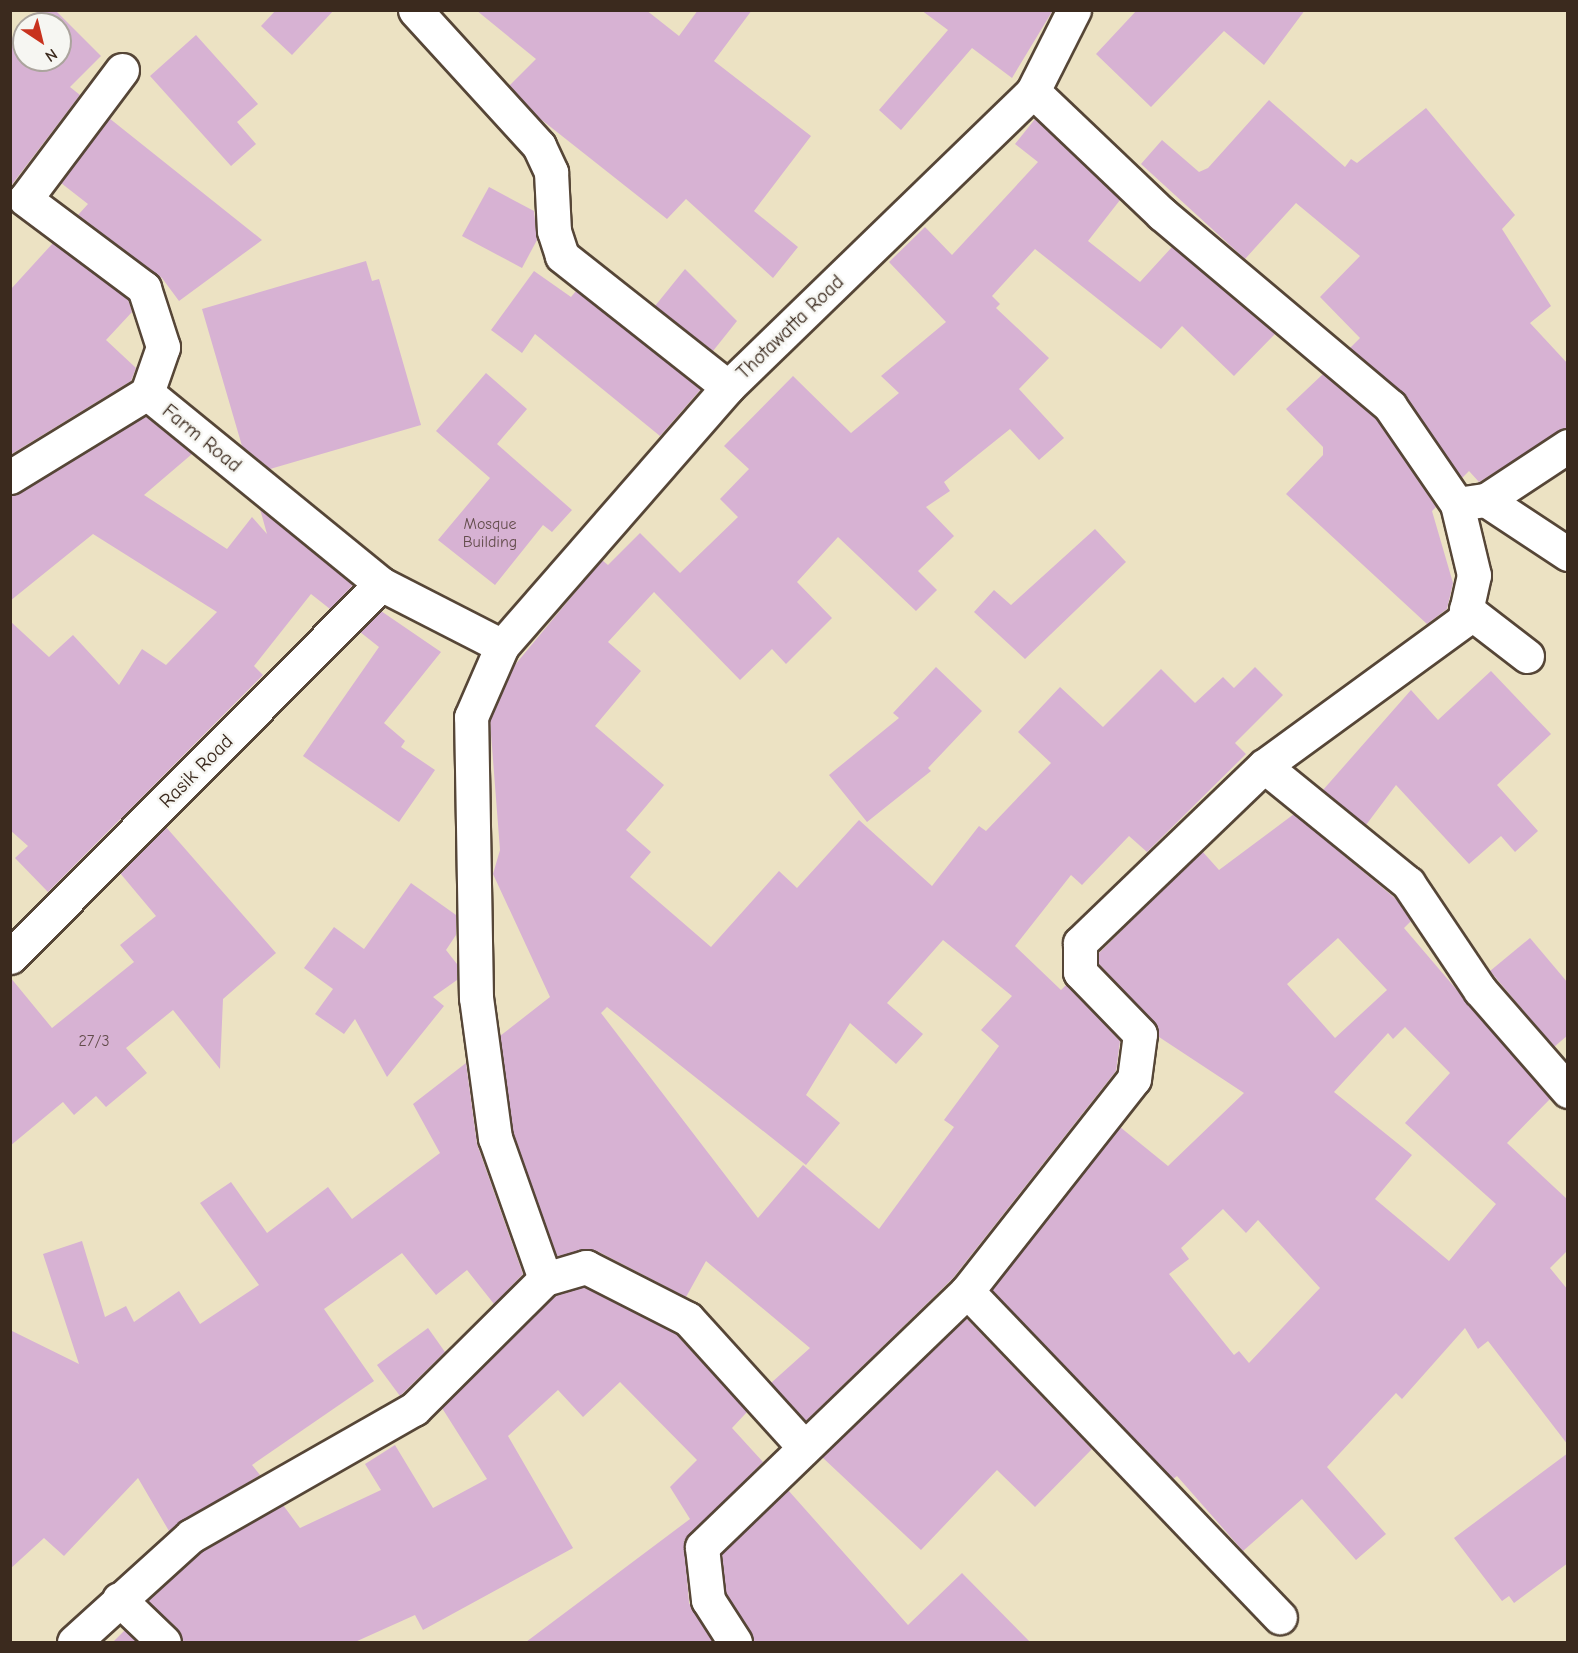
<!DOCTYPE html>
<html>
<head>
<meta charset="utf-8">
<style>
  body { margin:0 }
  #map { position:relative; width:1578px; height:1653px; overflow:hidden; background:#ece2c3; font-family:"Comic Neue",sans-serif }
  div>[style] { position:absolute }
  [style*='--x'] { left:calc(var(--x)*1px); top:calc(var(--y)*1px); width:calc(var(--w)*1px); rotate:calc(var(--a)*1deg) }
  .building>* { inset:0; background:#d7b2d3 }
  .roads { filter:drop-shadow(2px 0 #564637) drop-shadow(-2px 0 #564637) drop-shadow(0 2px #564637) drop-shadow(0 -2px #564637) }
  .street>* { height:33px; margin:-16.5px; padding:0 16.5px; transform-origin:16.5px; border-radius:16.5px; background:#fff }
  span { translate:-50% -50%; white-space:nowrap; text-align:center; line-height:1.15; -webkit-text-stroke:5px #f6f6f2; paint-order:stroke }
  .number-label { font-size:16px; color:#624c4b }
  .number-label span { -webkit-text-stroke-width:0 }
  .street-label { font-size:20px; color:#3b2a1e }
  .frame { position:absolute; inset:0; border:12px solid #3b2a1e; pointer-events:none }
  .north { position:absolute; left:12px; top:12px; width:60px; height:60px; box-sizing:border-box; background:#f6f6f2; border:2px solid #aba49d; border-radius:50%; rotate:145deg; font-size:16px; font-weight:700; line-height:24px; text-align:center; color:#3b2a1e }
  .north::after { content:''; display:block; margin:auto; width:21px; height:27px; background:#c8321e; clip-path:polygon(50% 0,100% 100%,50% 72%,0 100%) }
</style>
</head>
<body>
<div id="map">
  <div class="building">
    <i style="clip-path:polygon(39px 10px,55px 10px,101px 56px,70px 87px,80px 95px,10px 187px,10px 40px,24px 26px,24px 60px,60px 60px,60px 24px,26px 24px)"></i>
    <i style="clip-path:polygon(276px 10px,334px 10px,292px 55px,261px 26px)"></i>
    <i style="clip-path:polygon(476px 10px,646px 10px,679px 36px,698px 10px,752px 10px,714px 61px,811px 136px,754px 211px,798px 247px,773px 278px,686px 199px,667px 219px,538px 117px,509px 86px,536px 59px)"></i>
    <i style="clip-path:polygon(921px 10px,1053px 10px,1012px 78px,972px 48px,901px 130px,879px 110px,948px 30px)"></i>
    <i style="clip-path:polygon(1137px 10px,1305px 10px,1264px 65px,1224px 31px,1151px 107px,1096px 54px)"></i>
    <i style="clip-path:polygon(196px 35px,258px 104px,237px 122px,256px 144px,231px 166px,150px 76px)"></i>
    <i style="clip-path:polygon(1269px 100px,1345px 167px,1351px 159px,1357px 163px,1426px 108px,1515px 215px,1502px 229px,1551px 306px,1530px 323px,1568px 364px,1568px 427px,1479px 482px,1469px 471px,1462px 478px,1405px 395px,1350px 348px,1360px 338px,1320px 297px,1360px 256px,1296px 203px,1245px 259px,1141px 164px,1162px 140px,1199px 172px,1208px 168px)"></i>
    <i style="clip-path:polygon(109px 118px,262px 240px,179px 301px,162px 278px,78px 215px,88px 204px,61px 183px)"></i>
    <i style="clip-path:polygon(evenodd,1035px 119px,1120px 200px,1088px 241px,1140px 282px,1172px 247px,1275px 334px,1234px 376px,1182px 326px,1161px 349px,1035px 249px,992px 296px,1000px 304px,996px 308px,1049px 358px,1019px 389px,1064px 438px,1039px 460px,1010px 429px,944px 482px,950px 491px,926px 507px,954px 536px,918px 571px,937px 590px,916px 611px,838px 537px,797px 582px,832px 618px,786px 664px,772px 649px,740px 680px,654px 592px,608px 642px,641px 671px,595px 726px,664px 785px,626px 830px,651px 852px,630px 877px,711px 947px,779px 871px,797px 888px,859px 820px,932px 886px,979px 826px,986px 831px,1051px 763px,1018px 732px,1060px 687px,1103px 727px,1161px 669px,1195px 703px,1223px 677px,1234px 688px,1255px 667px,1283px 695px,1235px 743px,1246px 754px,1147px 852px,1129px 836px,1082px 885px,1071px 875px,1015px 946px,1061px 990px,1066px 985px,1120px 1041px,1116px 1071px,953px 1278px,806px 1421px,771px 1383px,810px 1348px,706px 1261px,686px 1297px,595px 1250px,557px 1256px,513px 1134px,500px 1036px,550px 997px,493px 874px,500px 850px,490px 721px,514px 666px,602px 560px,608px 565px,640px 533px,680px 573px,738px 517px,720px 499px,749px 469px,724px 446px,793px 376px,851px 433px,899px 393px,881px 376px,946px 322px,889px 262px,925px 227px,952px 255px,1038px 162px,1015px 144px,1035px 119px,943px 940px,1012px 996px,981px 1030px,999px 1046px,944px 1120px,954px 1127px,879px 1229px,803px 1165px,758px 1218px,601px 1013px,607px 1007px,806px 1165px,840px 1123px,806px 1095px,850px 1023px,896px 1064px,923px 1034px,887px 1003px,943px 940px)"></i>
    <i style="clip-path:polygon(489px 187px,534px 211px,537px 240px,522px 268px,462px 236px)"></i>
    <i style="clip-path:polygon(53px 243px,128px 299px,132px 312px,106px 340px,136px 368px,131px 381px,10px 455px,11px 289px)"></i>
    <i style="clip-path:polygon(366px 261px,372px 281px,379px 279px,421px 425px,270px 469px,242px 446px,202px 309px)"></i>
    <i style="clip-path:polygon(685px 269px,737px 321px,713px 351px,655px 306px)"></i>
    <i style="clip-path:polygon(534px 271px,571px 297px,576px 291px,701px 389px,660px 436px,535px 334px,522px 353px,491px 330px)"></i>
    <i style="clip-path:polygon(486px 373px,527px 409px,497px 444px,572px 510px,552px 532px,543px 525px,495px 585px,438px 540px,490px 478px,436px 431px)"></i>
    <i style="clip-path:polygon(1323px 374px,1376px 419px,1436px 507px,1432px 511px,1453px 583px,1447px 609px,1427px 624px,1286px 494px,1323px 455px,1323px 447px,1286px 409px)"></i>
    <i style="clip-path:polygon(145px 416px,192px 454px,144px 495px,227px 549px,252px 517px,267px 534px,260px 509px,353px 585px,330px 609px,311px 594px,254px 666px,263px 675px,48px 892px,15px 858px,28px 846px,10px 830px,10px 621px,49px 657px,73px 635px,119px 685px,142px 649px,166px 665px,217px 612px,93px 534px,10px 601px,10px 496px)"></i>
    <i style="clip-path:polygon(1095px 529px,1126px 562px,1025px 659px,974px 612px,994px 590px,1011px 605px)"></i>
    <i style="clip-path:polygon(381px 611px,441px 652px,384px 723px,405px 741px,401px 747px,435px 770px,399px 822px,303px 756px,379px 647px,360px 632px)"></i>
    <i style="clip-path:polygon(936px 667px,982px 711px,928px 768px,931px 771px,867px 822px,829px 775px,899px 718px,893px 713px)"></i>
    <i style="clip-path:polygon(1491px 671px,1551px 734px,1497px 785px,1538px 831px,1515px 852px,1501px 836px,1469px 864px,1396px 785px,1366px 825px,1323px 790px,1411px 690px,1438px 720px)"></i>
    <i style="clip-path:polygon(evenodd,1294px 814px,1396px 899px,1411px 921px,1404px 928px,1550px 1099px,1507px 1143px,1568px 1200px,1568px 1250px,1550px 1268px,1568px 1290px,1568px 1445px,1488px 1341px,1478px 1349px,1465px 1328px,1402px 1399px,1396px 1393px,1327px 1467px,1386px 1534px,1356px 1560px,1302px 1499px,1243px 1551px,1177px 1476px,1173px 1479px,992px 1290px,1120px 1127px,1168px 1166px,1244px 1093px,1159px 1037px,1153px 1021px,1099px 964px,1099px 953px,1202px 851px,1219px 870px,1294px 814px,1338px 938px,1387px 990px,1335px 1038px,1287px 984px,1338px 938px,1294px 814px,1405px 1027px,1450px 1073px,1405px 1123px,1496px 1204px,1449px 1261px,1375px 1199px,1412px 1155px,1334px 1092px,1388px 1033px,1393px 1039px,1405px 1027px,1294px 814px,1223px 1209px,1246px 1233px,1258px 1220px,1320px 1288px,1249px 1363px,1239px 1351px,1234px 1355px,1169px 1274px,1189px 1259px,1181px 1248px,1223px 1209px)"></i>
    <i style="clip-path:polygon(166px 827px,276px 953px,223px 999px,220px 1069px,173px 1010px,126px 1048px,147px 1073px,106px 1107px,96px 1096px,74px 1115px,63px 1102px,10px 1146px,10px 977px,52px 1028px,134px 962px,120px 945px,156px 916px,120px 873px)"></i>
    <i style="clip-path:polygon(411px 883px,456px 915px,456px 935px,446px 950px,457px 964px,457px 980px,433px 997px,444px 1006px,387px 1077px,355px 1019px,344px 1034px,315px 1014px,333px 989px,304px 968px,334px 927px,364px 949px)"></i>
    <i style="clip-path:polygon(1530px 938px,1568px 983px,1568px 1035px,1554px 1047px,1490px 971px)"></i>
    <i style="clip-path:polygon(466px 1063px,477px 1144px,523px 1274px,494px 1304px,467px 1270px,436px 1295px,402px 1253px,324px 1309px,374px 1381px,252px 1465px,260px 1475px,169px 1531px,138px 1478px,64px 1556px,44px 1538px,10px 1569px,10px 1330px,79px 1364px,43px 1254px,82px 1241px,105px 1317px,126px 1306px,134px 1322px,179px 1291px,200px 1324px,259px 1285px,200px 1203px,231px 1182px,267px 1233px,328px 1187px,352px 1219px,440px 1153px,413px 1104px)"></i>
    <i style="clip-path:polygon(584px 1287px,676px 1334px,747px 1412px,732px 1428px,763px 1462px,684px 1541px,689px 1603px,713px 1642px,526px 1642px,690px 1519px,670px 1487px,697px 1460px,620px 1382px,583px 1417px,558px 1390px,508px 1436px,573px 1548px,423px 1630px,415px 1615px,355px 1642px,182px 1642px,177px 1628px,148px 1601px,202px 1551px,283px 1505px,300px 1528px,381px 1490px,365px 1464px,395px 1445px,433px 1508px,487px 1479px,442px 1408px,555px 1296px)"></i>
    <i style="clip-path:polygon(966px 1318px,1092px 1449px,1035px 1507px,997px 1470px,921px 1550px,822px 1457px)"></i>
    <i style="clip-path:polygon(428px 1328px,445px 1352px,400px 1396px,377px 1365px)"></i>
    <i style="clip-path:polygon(1568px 1453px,1568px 1563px,1514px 1603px,1509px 1596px,1502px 1601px,1454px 1538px)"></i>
    <i style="clip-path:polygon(788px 1490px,908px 1625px,962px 1573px,1030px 1642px,754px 1642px,726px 1594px,722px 1554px)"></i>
    <i style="clip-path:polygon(125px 1630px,137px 1642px,113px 1642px)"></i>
  </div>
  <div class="roads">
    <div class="street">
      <i style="--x:415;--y:10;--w:184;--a:47.6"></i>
      <i style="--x:539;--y:146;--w:29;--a:65"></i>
      <i style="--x:551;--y:172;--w:59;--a:87.1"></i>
      <i style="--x:554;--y:231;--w:26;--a:72"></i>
      <i style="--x:562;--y:256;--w:211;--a:38.3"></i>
      <i style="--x:122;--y:70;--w:161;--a:126.9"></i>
      <i style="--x:25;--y:199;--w:149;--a:36.8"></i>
      <i style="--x:144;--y:288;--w:62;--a:72.1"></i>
      <i style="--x:163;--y:347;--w:49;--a:109.2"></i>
      <i style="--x:10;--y:477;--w:161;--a:-31.5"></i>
      <i style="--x:147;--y:393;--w:302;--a:39.2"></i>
      <i style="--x:381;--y:584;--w:136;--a:27.1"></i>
      <i style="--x:1486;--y:500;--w:98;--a:33.4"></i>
      <i style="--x:1457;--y:504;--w:29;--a:-8"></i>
      <i style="--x:1486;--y:500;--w:98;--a:-33.4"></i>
      <i style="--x:1466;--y:609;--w:77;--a:37.6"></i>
      <i style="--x:1264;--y:766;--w:186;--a:39.1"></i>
      <i style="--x:1408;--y:883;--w:129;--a:56.1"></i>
      <i style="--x:1480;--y:990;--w:134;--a:48.9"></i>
      <i style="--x:10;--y:957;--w:526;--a:-45.15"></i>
      <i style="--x:545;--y:1279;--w:43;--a:-16.3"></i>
      <i style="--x:586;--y:1267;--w:114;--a:27"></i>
      <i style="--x:688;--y:1319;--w:173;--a:47.8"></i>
      <i style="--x:967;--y:1291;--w:452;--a:46.2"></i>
      <i style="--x:119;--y:1599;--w:62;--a:43.7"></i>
      <i style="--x:74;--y:1642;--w:158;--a:-42.2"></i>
      <i style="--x:191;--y:1536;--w:257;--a:-29.7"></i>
      <i style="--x:414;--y:1409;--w:185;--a:-44.8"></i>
      <i style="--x:545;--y:1279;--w:150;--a:-109.5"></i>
      <i style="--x:495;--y:1138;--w:141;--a:-97.7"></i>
      <i style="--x:476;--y:998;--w:281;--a:-91"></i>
      <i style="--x:471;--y:717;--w:77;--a:-66.4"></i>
      <i style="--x:502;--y:646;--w:344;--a:-48.9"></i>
      <i style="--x:728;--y:387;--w:425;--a:-44.1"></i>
      <i style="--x:1033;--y:91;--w:91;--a:-63.2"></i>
      <i style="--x:735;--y:1642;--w:50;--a:-122.7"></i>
      <i style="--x:708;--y:1600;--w:53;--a:-96.5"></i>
      <i style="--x:702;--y:1547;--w:368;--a:-44"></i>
      <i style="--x:967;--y:1291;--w:270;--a:-51.8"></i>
      <i style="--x:1134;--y:1079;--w:45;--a:-82.4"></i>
      <i style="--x:1140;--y:1034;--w:86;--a:-134.1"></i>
      <i style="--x:1080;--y:972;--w:29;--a:-90"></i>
      <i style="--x:1080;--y:943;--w:255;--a:-43.9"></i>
      <i style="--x:1264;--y:766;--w:248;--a:-36.1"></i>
      <i style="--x:1464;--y:620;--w:46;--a:-77.5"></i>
      <i style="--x:1474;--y:575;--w:73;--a:-103.5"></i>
      <i style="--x:1457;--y:504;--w:119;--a:-124.4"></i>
      <i style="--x:1390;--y:406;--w:298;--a:-139.9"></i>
      <i style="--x:1162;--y:214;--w:178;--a:-136.4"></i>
    </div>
  </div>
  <div class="number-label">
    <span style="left:490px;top:533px">Mosque<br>Building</span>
    <span style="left:94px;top:1041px">27/3</span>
  </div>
  <div class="street-label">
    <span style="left:790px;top:327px;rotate:-44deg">Thotawatta Road</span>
    <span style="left:202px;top:438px;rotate:39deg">Farm Road</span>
    <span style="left:196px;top:771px;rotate:-45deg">Rasik Road</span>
  </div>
  <div class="frame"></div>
  <div class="north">N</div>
</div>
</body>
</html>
